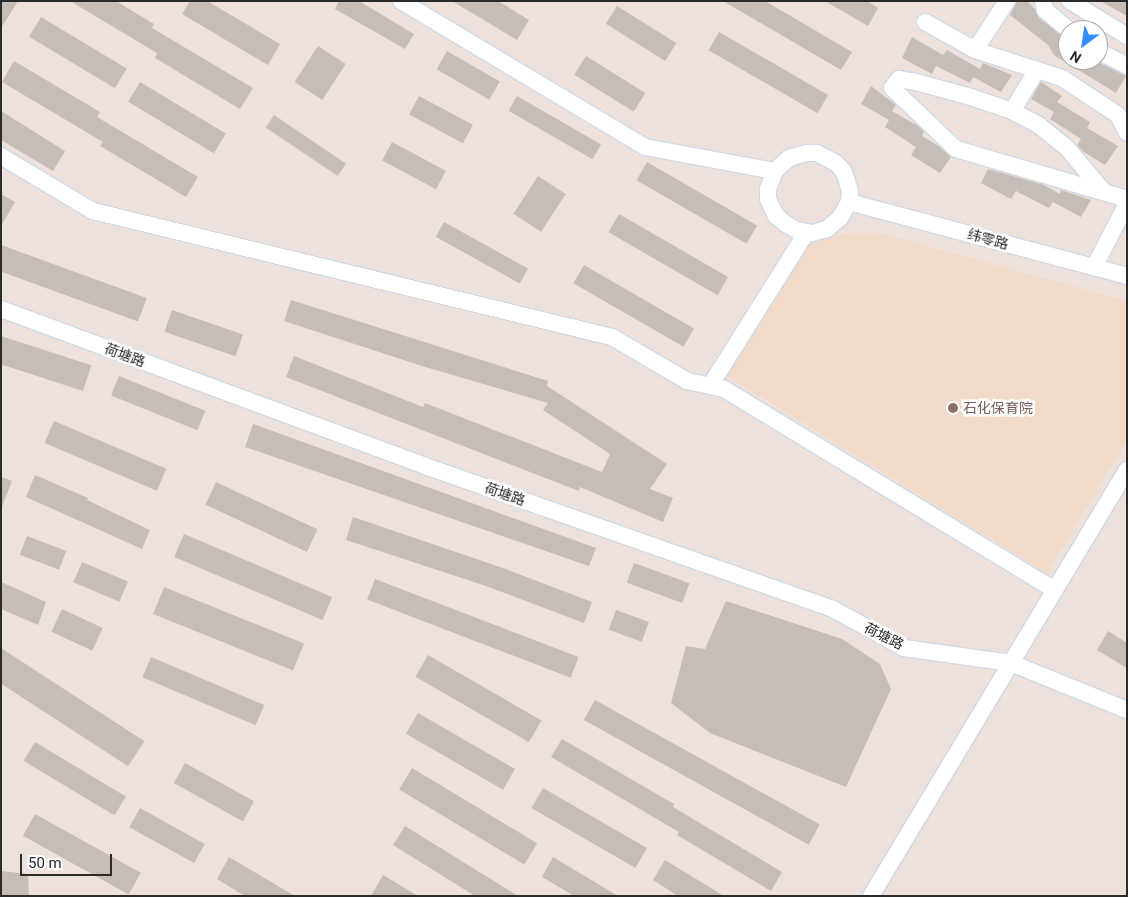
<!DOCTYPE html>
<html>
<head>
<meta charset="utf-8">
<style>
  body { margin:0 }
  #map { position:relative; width:1128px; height:897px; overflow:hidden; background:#eee1db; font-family:Roboto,"Noto Sans SC",sans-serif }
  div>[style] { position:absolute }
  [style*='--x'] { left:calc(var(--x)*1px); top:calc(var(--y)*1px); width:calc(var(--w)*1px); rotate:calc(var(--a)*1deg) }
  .education>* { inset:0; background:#f1dac8 }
  .building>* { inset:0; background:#c5bdb6; transform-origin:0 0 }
  .roads { filter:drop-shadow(1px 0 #d0d9e5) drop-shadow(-1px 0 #d0d9e5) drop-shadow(0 1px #d0d9e5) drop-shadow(0 -1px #d0d9e5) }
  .minor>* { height:16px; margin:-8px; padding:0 8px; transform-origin:8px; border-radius:8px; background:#fff }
  .dots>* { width:14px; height:14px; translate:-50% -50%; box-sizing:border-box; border:2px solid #fff; border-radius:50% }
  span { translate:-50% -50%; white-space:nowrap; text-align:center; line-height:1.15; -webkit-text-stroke:5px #fff; paint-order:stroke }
  .street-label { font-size:14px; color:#2a2a2a }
  .education-label { font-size:14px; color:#785e54 }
  .left { translate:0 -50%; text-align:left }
  .frame { position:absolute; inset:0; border:2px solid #2a2a2a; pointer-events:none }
  .north { position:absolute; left:1058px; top:20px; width:50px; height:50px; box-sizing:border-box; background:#fff; border:1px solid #aaa; border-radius:50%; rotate:211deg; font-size:14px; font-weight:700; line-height:20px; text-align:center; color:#2a2a2a }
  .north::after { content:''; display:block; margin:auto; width:18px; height:22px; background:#368bff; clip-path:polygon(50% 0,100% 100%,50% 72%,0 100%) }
  .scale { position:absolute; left:20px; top:854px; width:92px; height:22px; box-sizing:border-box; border:2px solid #2a2a2a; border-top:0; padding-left:6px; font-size:15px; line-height:18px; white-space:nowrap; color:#2a2a2a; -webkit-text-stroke:4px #fff; paint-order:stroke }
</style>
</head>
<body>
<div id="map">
  <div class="education">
    <i style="clip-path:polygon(848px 233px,880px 233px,1127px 301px,1127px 440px,1047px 573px,727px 376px,802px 246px)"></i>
  </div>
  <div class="building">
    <i style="clip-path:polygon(1px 1px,18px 1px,1px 28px)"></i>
    <i style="clip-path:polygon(70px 1px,116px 1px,154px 24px,152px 28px,253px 88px,240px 109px,155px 58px,157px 53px)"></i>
    <i style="clip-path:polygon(190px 1px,207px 1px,280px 44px,268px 65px,182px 14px)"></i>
    <i style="clip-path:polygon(339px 1px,359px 1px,414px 34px,405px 49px,335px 9px)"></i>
    <i style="clip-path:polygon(452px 1px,498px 1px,529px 20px,517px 40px)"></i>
    <i style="clip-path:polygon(723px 1px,765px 1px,852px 52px,841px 70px)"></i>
    <i style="clip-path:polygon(825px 1px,867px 1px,878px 8px,868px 26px)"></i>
    <i style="clip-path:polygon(1017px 1px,1027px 1px,1034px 8px,1039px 18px,1068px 40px,1068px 60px,1094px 60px,1126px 76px,1116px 93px,1054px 55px,1048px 45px,1010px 15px)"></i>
    <i style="clip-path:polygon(1100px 1px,1127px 1px,1127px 16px)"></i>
    <i style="left:617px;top:6px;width:70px;height:21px;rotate:32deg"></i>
    <i style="left:41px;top:17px;width:100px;height:23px;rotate:31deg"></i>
    <i style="left:719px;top:32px;width:126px;height:21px;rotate:30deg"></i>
    <i style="clip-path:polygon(912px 37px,943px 55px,947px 50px,980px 69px,983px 63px,1012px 75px,1001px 92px,973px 77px,970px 83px,936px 66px,932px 74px,902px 58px)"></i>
    <i style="left:318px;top:46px;width:33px;height:43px;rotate:33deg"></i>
    <i style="left:447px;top:51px;width:61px;height:21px;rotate:30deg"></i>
    <i style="left:586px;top:56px;width:70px;height:22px;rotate:32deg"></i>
    <i style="clip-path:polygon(14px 61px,100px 112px,97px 117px,198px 177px,186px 197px,100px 146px,103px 142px,2px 82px)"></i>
    <i style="left:140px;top:82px;width:100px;height:23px;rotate:31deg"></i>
    <i style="clip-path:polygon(1041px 82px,1062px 96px,1057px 102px,1090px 122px,1087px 128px,1118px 146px,1105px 165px,1084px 152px,1077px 145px,1081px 139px,1050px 119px,1054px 112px,1031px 99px)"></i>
    <i style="clip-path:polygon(871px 86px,896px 105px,892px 111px,918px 126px,924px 132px,922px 136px,937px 145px,951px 157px,940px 173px,911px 155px,916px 147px,885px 127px,889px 120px,861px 104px)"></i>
    <i style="left:419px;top:96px;width:61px;height:21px;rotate:28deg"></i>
    <i style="left:517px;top:96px;width:97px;height:17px;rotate:30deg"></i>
    <i style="clip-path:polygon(1px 111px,65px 151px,53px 171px,1px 140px)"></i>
    <i style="left:274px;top:115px;width:87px;height:15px;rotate:34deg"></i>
    <i style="left:392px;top:142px;width:61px;height:21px;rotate:28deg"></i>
    <i style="left:647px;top:162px;width:127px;height:21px;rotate:30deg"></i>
    <i style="clip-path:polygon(988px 169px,1044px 185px,1060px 194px,1061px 190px,1091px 200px,1081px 217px,1053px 202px,1049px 208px,1016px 191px,1011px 199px,981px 183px)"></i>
    <i style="left:538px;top:176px;width:33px;height:45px;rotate:33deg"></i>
    <i style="clip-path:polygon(1px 194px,15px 202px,1px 226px)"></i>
    <i style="left:619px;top:214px;width:126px;height:21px;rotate:30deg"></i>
    <i style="left:444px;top:222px;width:96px;height:17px;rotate:29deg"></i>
    <i style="left:1px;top:245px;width:155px;height:25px;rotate:20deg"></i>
    <i style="left:584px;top:265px;width:127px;height:21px;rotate:30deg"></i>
    <i style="clip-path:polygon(291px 300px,548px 381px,547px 386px,667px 464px,650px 489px,673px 498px,663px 522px,580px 487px,579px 491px,286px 377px,294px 356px,423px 407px,425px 403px,602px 472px,610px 454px,543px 410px,548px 403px,422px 366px,284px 321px)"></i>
    <i style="left:172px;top:310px;width:75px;height:23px;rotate:19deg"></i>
    <i style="left:1px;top:336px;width:95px;height:27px;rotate:18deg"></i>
    <i style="left:119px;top:376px;width:93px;height:21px;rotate:22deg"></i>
    <i style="left:54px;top:421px;width:122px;height:24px;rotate:23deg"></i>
    <i style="clip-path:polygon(253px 424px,596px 548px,589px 566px,245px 447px)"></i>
    <i style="clip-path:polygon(35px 475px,88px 498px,87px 500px,150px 530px,142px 549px,26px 497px)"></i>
    <i style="clip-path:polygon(1px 477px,12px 481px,2px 507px,1px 507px)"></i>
    <i style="left:216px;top:482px;width:112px;height:25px;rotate:25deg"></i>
    <i style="clip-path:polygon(353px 517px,500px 567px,592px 602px,584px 623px,486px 586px,346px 540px)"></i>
    <i style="left:184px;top:534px;width:161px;height:25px;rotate:23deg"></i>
    <i style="left:27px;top:536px;width:42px;height:20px;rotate:21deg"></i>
    <i style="left:82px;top:562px;width:50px;height:22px;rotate:23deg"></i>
    <i style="left:634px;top:563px;width:59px;height:21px;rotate:20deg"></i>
    <i style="left:375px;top:579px;width:218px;height:22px;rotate:21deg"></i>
    <i style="clip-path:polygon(1px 582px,46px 602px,38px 625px,1px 609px)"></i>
    <i style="left:164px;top:587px;width:151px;height:29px;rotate:22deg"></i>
    <i style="clip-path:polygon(726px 601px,842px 639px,880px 664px,891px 689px,846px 787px,710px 733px,671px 703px,686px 646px,705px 649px)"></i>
    <i style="left:62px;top:609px;width:45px;height:25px;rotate:25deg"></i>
    <i style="left:616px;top:610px;width:35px;height:21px;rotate:20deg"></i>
    <i style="clip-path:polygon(1108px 631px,1127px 643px,1127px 668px,1097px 650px)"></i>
    <i style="left:1px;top:648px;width:171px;height:30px;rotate:33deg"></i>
    <i style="left:428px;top:655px;width:131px;height:25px;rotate:30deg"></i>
    <i style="left:151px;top:657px;width:123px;height:22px;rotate:23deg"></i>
    <i style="left:595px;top:700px;width:257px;height:23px;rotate:29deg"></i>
    <i style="left:418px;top:713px;width:112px;height:24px;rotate:30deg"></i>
    <i style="clip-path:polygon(562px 739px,674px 804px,673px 807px,782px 872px,771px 891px,677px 835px,679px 832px,551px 757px)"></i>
    <i style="left:35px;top:742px;width:106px;height:22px;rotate:31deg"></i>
    <i style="left:185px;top:763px;width:79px;height:23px;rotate:29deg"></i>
    <i style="left:412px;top:768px;width:146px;height:25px;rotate:31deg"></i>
    <i style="left:543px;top:788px;width:120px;height:23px;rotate:30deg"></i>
    <i style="left:140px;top:808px;width:74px;height:22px;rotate:29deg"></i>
    <i style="left:35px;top:814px;width:121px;height:25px;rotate:29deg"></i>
    <i style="clip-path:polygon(405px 826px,518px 896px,475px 896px,393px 845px)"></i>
    <i style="clip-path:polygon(229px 857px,295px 896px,245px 896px,217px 879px)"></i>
    <i style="clip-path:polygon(553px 857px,618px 896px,574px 896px,542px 877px)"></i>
    <i style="clip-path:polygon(665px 860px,724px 896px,678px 896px,653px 880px)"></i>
    <i style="clip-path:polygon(1px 871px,28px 874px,29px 896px,1px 896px)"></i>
    <i style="clip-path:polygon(383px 875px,418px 896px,371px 896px)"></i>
  </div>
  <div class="roads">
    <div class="minor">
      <i style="--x:401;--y:1;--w:284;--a:30.9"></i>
      <i style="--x:645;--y:147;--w:132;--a:10.5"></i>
      <i style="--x:1043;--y:1;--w:9;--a:77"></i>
      <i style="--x:1045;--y:10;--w:31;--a:40"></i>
      <i style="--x:1070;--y:1;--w:67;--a:31.6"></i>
      <i style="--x:925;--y:22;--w:57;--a:29.2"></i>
      <i style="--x:975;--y:50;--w:91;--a:17.8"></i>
      <i style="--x:1062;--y:78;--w:67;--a:33.5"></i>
      <i style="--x:1118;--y:115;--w:20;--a:63"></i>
      <i style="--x:975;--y:50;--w:59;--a:-56.9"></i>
      <i style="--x:1098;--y:51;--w:33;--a:27"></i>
      <i style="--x:1012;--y:111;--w:48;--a:-58.6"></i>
      <i style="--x:807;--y:153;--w:10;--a:0"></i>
      <i style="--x:817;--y:153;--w:21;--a:28"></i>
      <i style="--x:836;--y:163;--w:12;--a:48"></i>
      <i style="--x:844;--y:172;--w:20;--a:72"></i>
      <i style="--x:850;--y:191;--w:11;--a:95"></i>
      <i style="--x:849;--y:202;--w:18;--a:119"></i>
      <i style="--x:840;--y:218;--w:17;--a:140"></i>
      <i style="--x:827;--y:229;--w:16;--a:165"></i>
      <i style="--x:812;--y:233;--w:16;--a:-169"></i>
      <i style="--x:796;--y:230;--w:12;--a:-149"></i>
      <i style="--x:786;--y:224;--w:13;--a:-141"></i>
      <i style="--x:776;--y:216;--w:19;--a:-115"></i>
      <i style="--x:768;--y:199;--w:10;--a:-90"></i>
      <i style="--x:768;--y:189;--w:19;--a:-69"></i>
      <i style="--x:775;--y:171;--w:19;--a:-43"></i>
      <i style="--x:789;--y:158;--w:19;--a:-16"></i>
      <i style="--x:1;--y:156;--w:107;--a:30.9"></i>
      <i style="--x:93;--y:211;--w:534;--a:13.65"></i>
      <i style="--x:612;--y:337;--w:87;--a:30.4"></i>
      <i style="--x:687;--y:381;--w:38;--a:12"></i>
      <i style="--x:724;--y:389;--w:386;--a:31.3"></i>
      <i style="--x:1104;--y:192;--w:57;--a:-130.1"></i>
      <i style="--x:1067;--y:148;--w:36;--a:-141"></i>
      <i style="--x:1039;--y:125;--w:30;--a:-153"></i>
      <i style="--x:1012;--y:111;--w:43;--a:-161.1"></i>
      <i style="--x:971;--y:97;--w:57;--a:-164.7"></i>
      <i style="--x:916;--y:82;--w:17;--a:-170"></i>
      <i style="--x:899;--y:79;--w:11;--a:128"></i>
      <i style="--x:892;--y:88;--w:88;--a:43.6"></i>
      <i style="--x:956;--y:149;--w:178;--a:16.3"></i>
      <i style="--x:849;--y:202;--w:288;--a:14.9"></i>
      <i style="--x:1094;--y:267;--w:71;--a:-62.4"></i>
      <i style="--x:1;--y:309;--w:452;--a:20.3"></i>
      <i style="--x:425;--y:466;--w:432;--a:19.3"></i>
      <i style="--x:833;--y:609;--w:81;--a:28.8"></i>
      <i style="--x:904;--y:648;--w:108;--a:8"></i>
      <i style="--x:1011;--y:663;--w:125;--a:22.1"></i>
      <i style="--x:710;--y:386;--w:181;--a:-57.9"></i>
      <i style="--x:871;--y:896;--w:497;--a:-59"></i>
    </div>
  </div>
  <div class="dots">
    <i style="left:953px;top:408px;background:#8d6e63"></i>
  </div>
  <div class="street-label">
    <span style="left:988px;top:239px;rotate:15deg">纬零路</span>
    <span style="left:125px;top:355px;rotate:20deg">荷塘路</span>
    <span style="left:505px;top:494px;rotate:19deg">荷塘路</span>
    <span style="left:884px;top:636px;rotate:27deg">荷塘路</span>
  </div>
  <div class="education-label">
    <span class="left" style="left:963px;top:408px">石化保育院</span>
  </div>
  <div class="frame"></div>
  <div class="north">N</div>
  <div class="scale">50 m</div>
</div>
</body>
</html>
